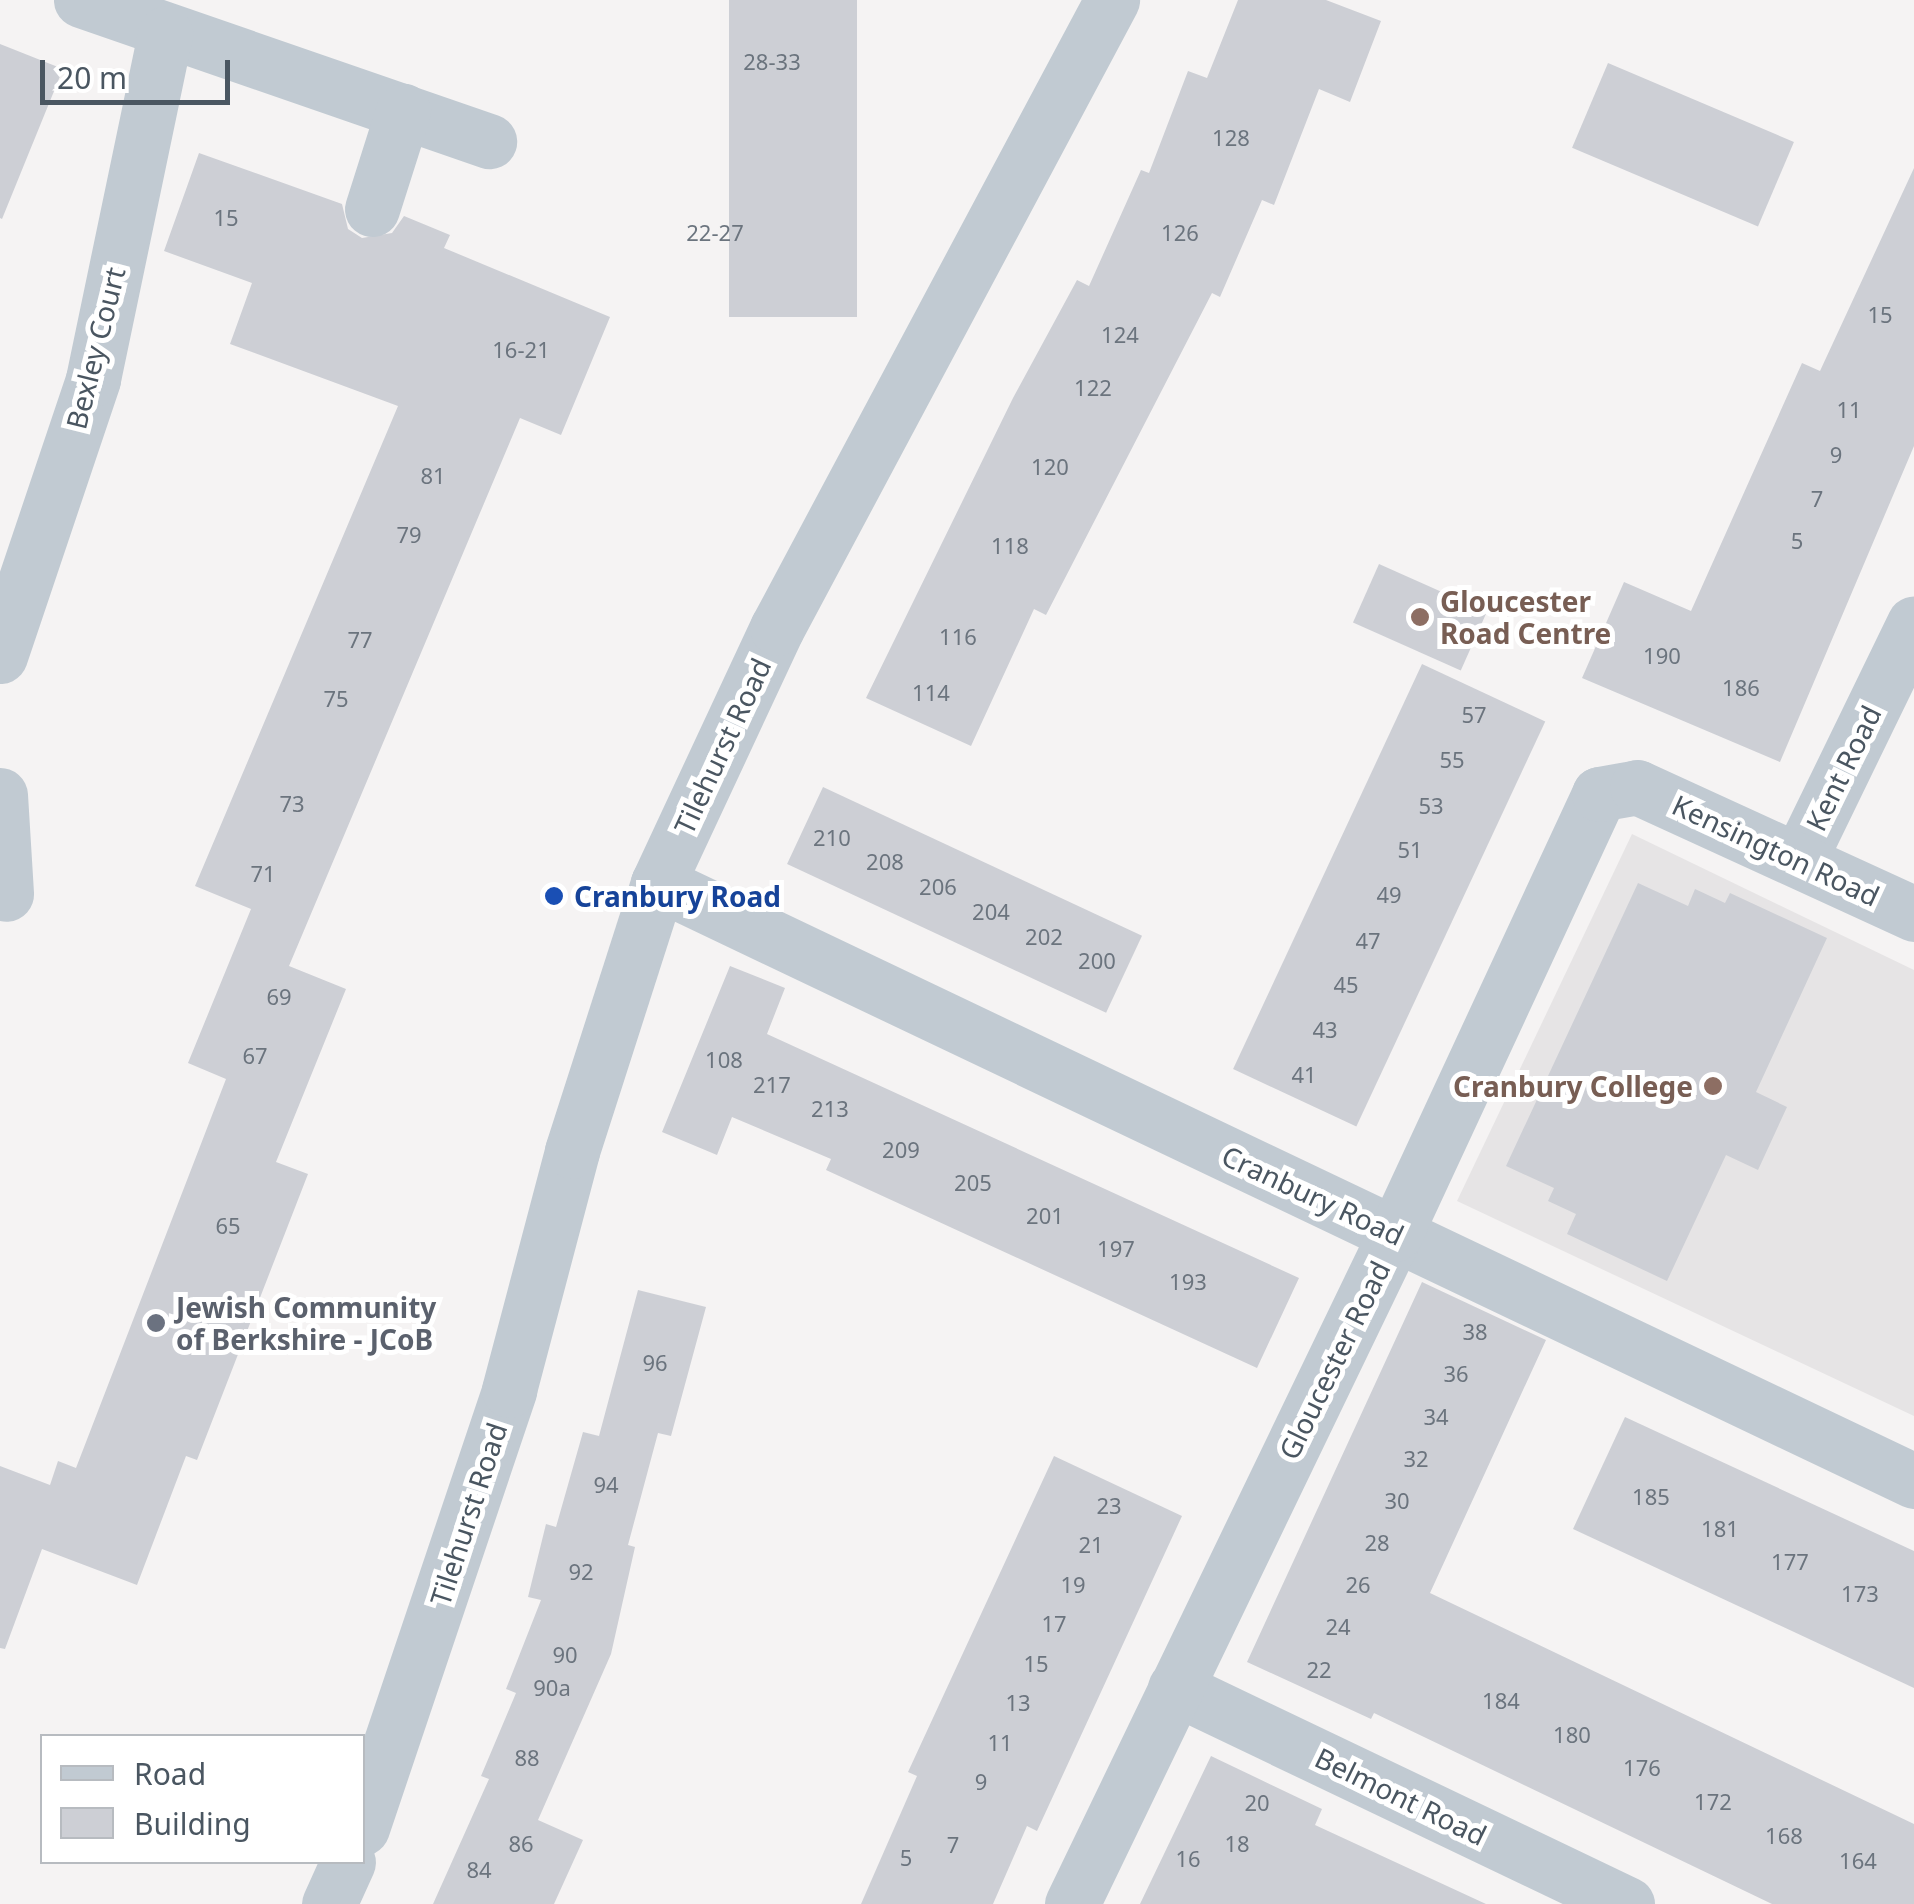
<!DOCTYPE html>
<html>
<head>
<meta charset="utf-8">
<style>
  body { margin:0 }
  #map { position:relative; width:1914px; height:1904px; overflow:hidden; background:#f5f3f3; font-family:"Noto Sans",sans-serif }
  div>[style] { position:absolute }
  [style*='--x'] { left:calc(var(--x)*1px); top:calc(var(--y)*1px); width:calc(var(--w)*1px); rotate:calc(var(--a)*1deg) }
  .education>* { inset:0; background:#e6e4e5 }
  .building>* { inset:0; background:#cdcfd5; transform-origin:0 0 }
  .minor>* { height:55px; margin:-27.5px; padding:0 27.5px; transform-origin:27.5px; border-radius:27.5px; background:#c1cad2 }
  .dots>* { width:28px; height:28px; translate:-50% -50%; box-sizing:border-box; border:5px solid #fff; border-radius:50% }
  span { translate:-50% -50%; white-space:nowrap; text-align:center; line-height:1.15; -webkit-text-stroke:10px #fff; paint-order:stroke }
  .number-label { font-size:22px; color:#6b747e }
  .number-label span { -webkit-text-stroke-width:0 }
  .street-label { font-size:28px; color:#4a5661 }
  .education-label { font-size:28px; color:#785e54; font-weight:700 }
  .left { translate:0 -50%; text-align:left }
  .right { translate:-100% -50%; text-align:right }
  .transit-label { font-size:28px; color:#164399; font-weight:700 }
  .worship-label { font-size:28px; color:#5b616d; font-weight:700 }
  .legend { position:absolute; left:40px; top:1734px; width:325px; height:130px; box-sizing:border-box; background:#fff; border:2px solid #b7bbc0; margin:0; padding:12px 18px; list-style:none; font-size:30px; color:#4a5661 }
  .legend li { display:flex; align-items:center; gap:20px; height:50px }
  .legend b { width:50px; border:2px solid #b7bbc0 }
  .scale { position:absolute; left:40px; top:60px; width:190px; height:45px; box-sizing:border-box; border:5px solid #4a5661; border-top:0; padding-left:12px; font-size:30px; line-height:35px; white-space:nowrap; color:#4a5661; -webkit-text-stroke:8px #fff; paint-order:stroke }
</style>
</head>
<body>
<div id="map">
  <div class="education">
    <i style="clip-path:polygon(1632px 834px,1914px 970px,1914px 1416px,1457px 1201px)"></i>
  </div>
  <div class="building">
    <i style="left:729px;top:0;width:128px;height:317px"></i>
    <i style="clip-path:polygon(1238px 0,1326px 0,1381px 21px,1350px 102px,1319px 89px,1274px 205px,1262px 200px,1220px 297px,1212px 293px,1046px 615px,1034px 609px,971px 746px,866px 698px,1013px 398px,1077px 280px,1089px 286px,1141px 170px,1149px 173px,1188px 71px,1207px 78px)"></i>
    <i style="clip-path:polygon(0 44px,63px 69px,2px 219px,0 218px)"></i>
    <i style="left:1608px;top:63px;width:202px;height:92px;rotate:23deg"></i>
    <i style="clip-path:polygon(199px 153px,342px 204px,348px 229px,362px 238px,392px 233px,404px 216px,450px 235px,444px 248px,610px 317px,561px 435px,520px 418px,289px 966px,346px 989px,276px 1162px,308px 1174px,197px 1460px,186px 1456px,137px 1585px,42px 1549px,5px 1649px,0 1648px,0 1466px,50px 1485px,58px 1461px,76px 1468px,226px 1079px,188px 1063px,251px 909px,195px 886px,398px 406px,230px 344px,252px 283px,164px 251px)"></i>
    <i style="clip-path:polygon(1914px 168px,1914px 446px,1780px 762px,1582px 678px,1624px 582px,1691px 611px,1802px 363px,1820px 371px)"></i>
    <i style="left:1379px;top:564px;width:118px;height:64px;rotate:24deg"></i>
    <i style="left:1422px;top:664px;width:136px;height:447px;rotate:25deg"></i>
    <i style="left:823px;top:787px;width:352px;height:85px;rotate:25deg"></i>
    <i style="clip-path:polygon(1638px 883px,1688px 906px,1695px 889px,1725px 903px,1730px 893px,1827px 938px,1756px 1092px,1787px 1107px,1758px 1170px,1726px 1155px,1667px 1281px,1567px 1234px,1576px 1214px,1548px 1201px,1554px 1188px,1506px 1166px)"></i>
    <i style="clip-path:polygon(730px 966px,785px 988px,767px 1034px,1299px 1278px,1257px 1368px,826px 1170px,831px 1159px,732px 1117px,717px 1155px,662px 1132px)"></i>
    <i style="clip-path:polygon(1422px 1282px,1546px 1340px,1430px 1593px,1914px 1824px,1914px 1904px,1772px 1904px,1374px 1713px,1371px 1719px,1247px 1662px)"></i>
    <i style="clip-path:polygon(638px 1290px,706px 1307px,671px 1436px,658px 1433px,628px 1545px,635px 1547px,611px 1654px,538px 1820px,583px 1840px,554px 1904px,433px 1904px,489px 1779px,481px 1776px,516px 1693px,506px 1689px,541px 1600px,528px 1597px,546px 1524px,556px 1527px,583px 1432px,599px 1436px)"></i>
    <i style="clip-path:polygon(1625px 1417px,1914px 1551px,1914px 1688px,1573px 1529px)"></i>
    <i style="clip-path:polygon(1054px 1456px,1182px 1516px,1037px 1831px,1027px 1826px,993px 1904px,861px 1904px,917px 1776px,908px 1772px)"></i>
    <i style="clip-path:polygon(1211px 1756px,1322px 1809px,1315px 1825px,1486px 1904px,1140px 1904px)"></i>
  </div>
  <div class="minor">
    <i style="--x:81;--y:0;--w:432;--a:19.1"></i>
    <i style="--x:372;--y:209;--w:103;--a:-72.4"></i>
    <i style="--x:0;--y:656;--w:292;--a:-71.4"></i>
    <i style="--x:93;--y:379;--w:353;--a:-78.2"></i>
    <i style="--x:0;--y:795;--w:99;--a:86.5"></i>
    <i style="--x:1799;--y:860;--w:263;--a:-64.1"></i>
    <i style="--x:658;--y:883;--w:1391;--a:25.46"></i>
    <i style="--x:1175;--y:1688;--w:501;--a:25.54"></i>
    <i style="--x:362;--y:1828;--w:462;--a:-71.4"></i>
    <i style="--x:509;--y:1390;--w:247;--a:-75.2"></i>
    <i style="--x:572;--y:1151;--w:281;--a:-72.2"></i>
    <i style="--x:658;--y:883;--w:281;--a:-65"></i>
    <i style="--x:777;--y:628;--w:712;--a:-61.92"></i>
    <i style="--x:329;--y:1904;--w:46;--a:-65.7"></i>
    <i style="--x:1072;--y:1904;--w:744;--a:-64.26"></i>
    <i style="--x:1395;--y:1234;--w:485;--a:-65.1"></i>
    <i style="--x:1599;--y:794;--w:39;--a:-10"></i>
    <i style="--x:1637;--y:787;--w:305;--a:24.6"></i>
  </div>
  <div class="dots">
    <i style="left:1420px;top:617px;background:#8d6e63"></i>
    <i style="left:554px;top:896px;background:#1a4fb4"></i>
    <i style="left:1713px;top:1086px;background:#8d6e63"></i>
    <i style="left:156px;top:1323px;background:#6b7280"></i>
  </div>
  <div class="number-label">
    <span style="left:772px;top:62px">28-33</span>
    <span style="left:1231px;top:138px">128</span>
    <span style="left:226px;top:218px">15</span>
    <span style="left:715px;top:233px">22-27</span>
    <span style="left:1180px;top:233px">126</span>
    <span style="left:1880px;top:315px">15</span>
    <span style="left:1120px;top:335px">124</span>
    <span style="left:521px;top:350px">16-21</span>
    <span style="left:1093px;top:388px">122</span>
    <span style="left:1849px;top:410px">11</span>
    <span style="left:1836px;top:455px">9</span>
    <span style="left:1050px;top:467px">120</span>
    <span style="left:433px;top:476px">81</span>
    <span style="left:1817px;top:499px">7</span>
    <span style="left:409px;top:535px">79</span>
    <span style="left:1797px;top:541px">5</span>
    <span style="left:1010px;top:546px">118</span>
    <span style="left:958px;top:637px">116</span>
    <span style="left:360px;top:640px">77</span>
    <span style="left:1662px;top:656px">190</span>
    <span style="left:1741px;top:688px">186</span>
    <span style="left:931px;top:693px">114</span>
    <span style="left:336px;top:699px">75</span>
    <span style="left:1474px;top:715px">57</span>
    <span style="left:1452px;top:760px">55</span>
    <span style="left:292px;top:804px">73</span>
    <span style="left:1431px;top:806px">53</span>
    <span style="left:832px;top:838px">210</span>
    <span style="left:1410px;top:850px">51</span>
    <span style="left:885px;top:862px">208</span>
    <span style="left:263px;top:874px">71</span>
    <span style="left:938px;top:887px">206</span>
    <span style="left:1389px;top:895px">49</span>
    <span style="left:991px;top:912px">204</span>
    <span style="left:1044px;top:937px">202</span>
    <span style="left:1368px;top:941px">47</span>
    <span style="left:1097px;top:961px">200</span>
    <span style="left:1346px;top:985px">45</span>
    <span style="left:279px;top:997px">69</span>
    <span style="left:1325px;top:1030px">43</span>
    <span style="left:255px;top:1056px">67</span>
    <span style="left:724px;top:1060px">108</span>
    <span style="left:1304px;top:1075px">41</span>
    <span style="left:772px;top:1085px">217</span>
    <span style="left:830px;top:1109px">213</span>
    <span style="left:901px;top:1150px">209</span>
    <span style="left:973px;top:1183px">205</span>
    <span style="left:1045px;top:1216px">201</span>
    <span style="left:228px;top:1226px">65</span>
    <span style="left:1116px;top:1249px">197</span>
    <span style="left:1188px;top:1282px">193</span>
    <span style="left:1475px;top:1332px">38</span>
    <span style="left:655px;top:1363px">96</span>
    <span style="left:1456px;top:1374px">36</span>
    <span style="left:1436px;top:1417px">34</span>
    <span style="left:1416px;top:1459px">32</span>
    <span style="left:606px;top:1485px">94</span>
    <span style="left:1651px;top:1497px">185</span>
    <span style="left:1397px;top:1501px">30</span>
    <span style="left:1109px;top:1506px">23</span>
    <span style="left:1720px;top:1529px">181</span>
    <span style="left:1377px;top:1543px">28</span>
    <span style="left:1091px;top:1545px">21</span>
    <span style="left:1790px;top:1562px">177</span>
    <span style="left:581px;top:1572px">92</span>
    <span style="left:1073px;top:1585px">19</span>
    <span style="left:1358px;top:1585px">26</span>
    <span style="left:1860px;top:1594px">173</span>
    <span style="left:1054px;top:1624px">17</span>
    <span style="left:1338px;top:1627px">24</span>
    <span style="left:565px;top:1655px">90</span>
    <span style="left:1036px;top:1664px">15</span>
    <span style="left:1319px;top:1670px">22</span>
    <span style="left:552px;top:1688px">90a</span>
    <span style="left:1501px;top:1701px">184</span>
    <span style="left:1018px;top:1703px">13</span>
    <span style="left:1572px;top:1735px">180</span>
    <span style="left:1000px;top:1743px">11</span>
    <span style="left:527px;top:1758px">88</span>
    <span style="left:1642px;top:1768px">176</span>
    <span style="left:981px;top:1782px">9</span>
    <span style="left:1713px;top:1802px">172</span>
    <span style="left:1257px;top:1803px">20</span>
    <span style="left:1784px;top:1836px">168</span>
    <span style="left:521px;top:1844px">86</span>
    <span style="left:1237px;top:1844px">18</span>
    <span style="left:953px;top:1845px">7</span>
    <span style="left:906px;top:1858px">5</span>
    <span style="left:1188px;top:1859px">16</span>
    <span style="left:1858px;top:1861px">164</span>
    <span style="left:479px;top:1870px">84</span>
  </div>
  <div class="street-label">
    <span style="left:95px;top:348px;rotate:-76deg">Bexley Court</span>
    <span style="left:722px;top:746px;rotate:-65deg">Tilehurst Road</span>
    <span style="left:1843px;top:768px;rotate:-64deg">Kent Road</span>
    <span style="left:1776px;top:850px;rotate:25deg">Kensington Road</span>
    <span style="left:1313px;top:1195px;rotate:25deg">Cranbury Road</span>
    <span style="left:1334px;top:1360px;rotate:-64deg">Gloucester Road</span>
    <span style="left:468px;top:1514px;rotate:-72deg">Tilehurst Road</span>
    <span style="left:1401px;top:1796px;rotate:26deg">Belmont Road</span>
  </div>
  <div class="education-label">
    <span class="left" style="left:1440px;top:617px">Gloucester<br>Road Centre</span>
    <span class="right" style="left:1693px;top:1086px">Cranbury College</span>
  </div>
  <div class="transit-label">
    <span class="left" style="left:574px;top:896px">Cranbury Road</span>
  </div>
  <div class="worship-label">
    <span class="left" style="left:176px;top:1323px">Jewish Community<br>of Berkshire - JCoB</span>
  </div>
  <ul class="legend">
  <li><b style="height:12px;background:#c1cad2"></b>Road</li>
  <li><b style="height:28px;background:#cdcfd5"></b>Building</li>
  </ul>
  <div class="scale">20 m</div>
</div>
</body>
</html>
